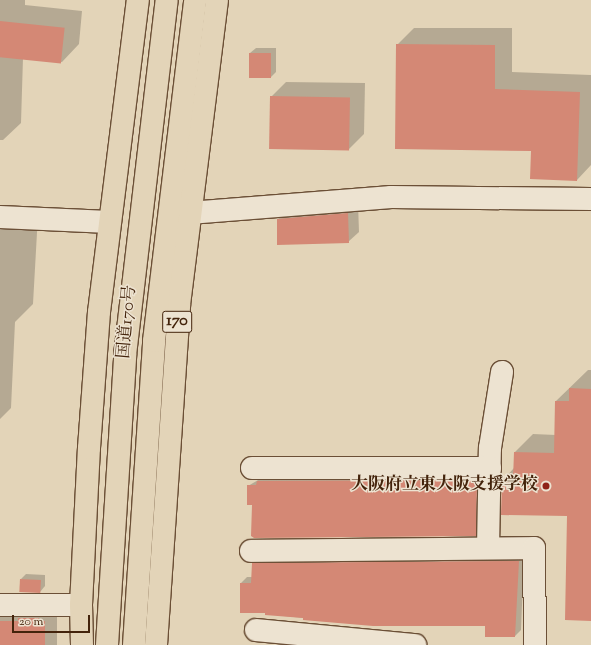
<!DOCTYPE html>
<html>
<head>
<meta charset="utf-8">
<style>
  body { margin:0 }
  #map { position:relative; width:591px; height:645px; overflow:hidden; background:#e3d4b8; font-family:"Sorts Mill Goudy","Noto Serif JP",serif }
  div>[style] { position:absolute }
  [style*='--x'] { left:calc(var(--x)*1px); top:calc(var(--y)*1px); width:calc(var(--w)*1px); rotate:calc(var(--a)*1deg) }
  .shadow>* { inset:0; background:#0003; transform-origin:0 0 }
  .building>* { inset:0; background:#d48875; transform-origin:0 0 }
  .roads { filter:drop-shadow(1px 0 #6b4f36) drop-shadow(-1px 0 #6b4f36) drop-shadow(0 1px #6b4f36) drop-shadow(0 -1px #6b4f36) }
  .minor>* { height:22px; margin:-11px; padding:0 11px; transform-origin:11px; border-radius:11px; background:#ede3d1 }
  .trunk>* { height:22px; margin:-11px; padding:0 11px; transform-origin:11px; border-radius:11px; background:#e3d4b8 }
  .dots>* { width:11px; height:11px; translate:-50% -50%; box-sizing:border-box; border:2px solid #ede3d1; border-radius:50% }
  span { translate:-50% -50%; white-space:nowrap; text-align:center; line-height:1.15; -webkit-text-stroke:3px #ede3d1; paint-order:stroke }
  .shield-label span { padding:1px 3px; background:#ede3d1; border:1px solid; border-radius:3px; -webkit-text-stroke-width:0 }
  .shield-label { font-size:16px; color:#43230b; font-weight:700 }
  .street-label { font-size:17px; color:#43230b }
  .poi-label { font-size:17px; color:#43230b; font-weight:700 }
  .right { translate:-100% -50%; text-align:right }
  .scale { position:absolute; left:12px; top:615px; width:78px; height:18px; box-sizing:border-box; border:2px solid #43230b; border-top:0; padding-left:5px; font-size:12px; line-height:14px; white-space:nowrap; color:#43230b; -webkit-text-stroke:3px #ede3d1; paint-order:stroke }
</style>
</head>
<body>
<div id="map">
  <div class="shadow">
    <i style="clip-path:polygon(0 0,25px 0,25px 5px,82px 11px,79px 44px,62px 62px,23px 58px,21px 123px,3px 140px,0 140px)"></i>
    <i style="clip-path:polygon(414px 28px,512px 28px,512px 72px,591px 75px,591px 165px,577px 180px,532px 150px,397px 45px)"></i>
    <i style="clip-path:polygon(256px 48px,276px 48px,276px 72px,271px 77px,250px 77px,250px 53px)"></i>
    <i style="clip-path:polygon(286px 82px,365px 83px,364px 134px,349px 149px,271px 97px)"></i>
    <i style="clip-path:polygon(358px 203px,359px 232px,348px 242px,278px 219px,288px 209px)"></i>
    <i style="clip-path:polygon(0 213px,38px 215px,33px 304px,15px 322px,11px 408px,0 419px)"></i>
    <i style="clip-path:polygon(588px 370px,591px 370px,591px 620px,568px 515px,503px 480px,514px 468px,515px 452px,533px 434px,556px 435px,556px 401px)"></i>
    <i style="clip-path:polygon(482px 476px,480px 530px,475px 535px,253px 504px,248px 486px,263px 477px)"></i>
    <i style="clip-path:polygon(524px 555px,521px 630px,515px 636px,486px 625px,373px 625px,284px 616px,266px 612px,241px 583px,247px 577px,252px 577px,253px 564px,259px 558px)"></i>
    <i style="clip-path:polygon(26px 574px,45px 575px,45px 586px,40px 592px,21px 579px)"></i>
    <i style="left:57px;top:608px;width:37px;height:57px;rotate:90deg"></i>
  </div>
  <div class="building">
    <i style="left:0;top:21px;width:65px;height:36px;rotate:6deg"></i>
    <i style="clip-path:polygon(396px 44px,495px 45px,495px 89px,580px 92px,577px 181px,530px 179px,531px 151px,395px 149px)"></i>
    <i style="left:249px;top:53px;width:22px;height:25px"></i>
    <i style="left:270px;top:96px;width:80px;height:53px;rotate:1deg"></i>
    <i style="clip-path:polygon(348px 213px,349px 243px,277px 245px,277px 219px)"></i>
    <i style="clip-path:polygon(569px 388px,591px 389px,591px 621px,565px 620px,567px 516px,501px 515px,502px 479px,513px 479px,514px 452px,554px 453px,555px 401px,569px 401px)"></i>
    <i style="clip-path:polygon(477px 480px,476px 536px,254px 538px,251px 536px,252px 505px,247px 505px,247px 485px,256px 485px,257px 481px)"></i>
    <i style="clip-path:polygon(519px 561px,515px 637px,485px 637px,485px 626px,373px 626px,303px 620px,303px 618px,265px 615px,265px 613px,240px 613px,240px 583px,251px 583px,252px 563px)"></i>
    <i style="left:20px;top:579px;width:21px;height:13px;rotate:3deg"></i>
    <i style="clip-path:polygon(18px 618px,39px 618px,39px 621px,45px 621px,45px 645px,0 645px,0 621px,18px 621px)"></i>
  </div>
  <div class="roads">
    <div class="minor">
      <i style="--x:189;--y:213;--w:203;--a:-4.5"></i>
      <i style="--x:391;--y:197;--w:200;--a:0.6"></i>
      <i style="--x:0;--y:217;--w:109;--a:2.6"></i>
      <i style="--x:252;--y:468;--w:238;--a:0"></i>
      <i style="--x:488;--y:548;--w:100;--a:-88.9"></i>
      <i style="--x:490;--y:448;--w:77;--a:-81"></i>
      <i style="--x:251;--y:551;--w:283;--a:-0.6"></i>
      <i style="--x:534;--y:548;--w:97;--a:89.4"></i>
      <i style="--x:0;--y:605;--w:81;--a:0"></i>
      <i style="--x:256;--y:630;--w:160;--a:5.4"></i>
    </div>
    <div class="trunk">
      <i style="--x:82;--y:645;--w:40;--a:-91.4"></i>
      <i style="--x:81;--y:605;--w:157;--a:-87.1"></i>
      <i style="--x:89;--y:448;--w:136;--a:-85.8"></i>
      <i style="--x:99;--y:312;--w:314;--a:-82.9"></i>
      <i style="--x:107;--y:645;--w:291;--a:-86.4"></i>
      <i style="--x:125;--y:355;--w:357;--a:-83.3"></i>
      <i style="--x:134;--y:645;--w:305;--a:-86.2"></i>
      <i style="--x:154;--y:341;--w:343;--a:-83.1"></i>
      <i style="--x:156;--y:645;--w:341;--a:-86.1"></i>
      <i style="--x:179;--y:305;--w:307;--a:-82.9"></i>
    </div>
  </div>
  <div class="dots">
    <i style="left:546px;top:486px;background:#8f2418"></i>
  </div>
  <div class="shield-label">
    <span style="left:177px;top:322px">170</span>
  </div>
  <div class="street-label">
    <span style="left:128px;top:322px;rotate:-85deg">国道170号</span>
  </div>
  <div class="poi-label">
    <span class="right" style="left:538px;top:486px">大阪府立東大阪支援学校</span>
  </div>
  <div class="scale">20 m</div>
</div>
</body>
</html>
